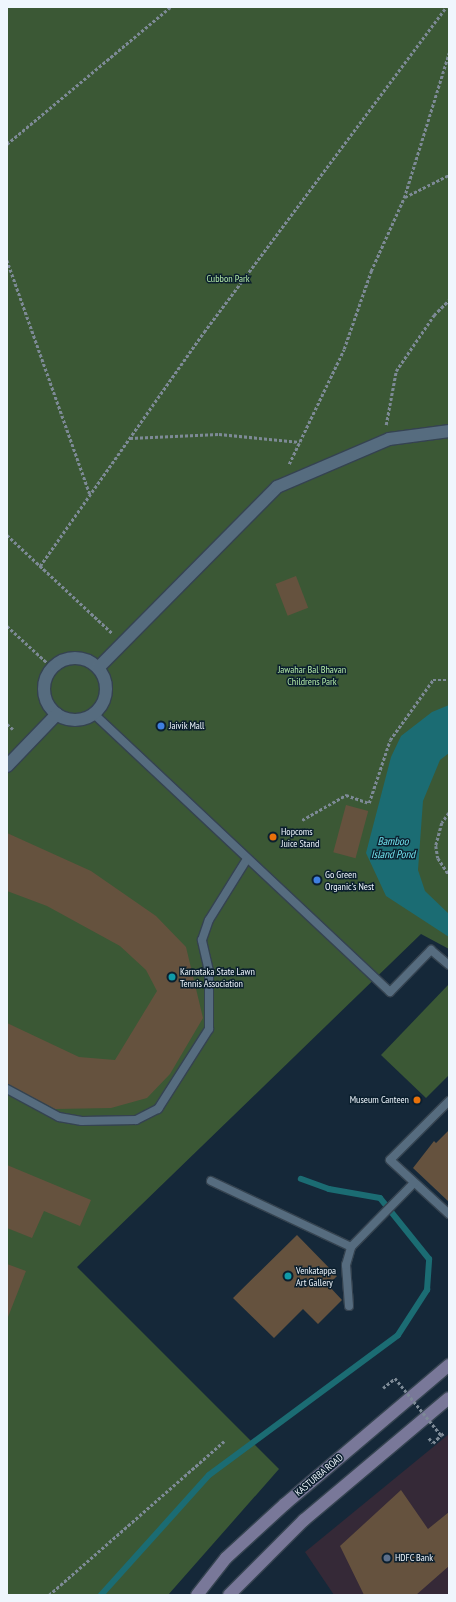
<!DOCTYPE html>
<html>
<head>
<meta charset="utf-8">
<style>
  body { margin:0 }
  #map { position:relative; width:456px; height:1602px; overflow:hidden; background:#152839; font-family:"PT Sans Narrow",sans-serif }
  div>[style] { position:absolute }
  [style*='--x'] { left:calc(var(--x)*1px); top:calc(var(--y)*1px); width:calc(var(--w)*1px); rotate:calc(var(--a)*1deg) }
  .commercial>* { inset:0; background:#352937 }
  .green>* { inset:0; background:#3b5835 }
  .water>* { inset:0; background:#1b6c73 }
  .stream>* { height:6px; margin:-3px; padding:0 3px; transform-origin:3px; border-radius:3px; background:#1b6c73 }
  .building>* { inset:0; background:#65523e; transform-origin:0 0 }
  .path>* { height:2.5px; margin-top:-1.25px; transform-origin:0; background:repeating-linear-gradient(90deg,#7d8a96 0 3px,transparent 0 5px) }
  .roads { filter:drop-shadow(1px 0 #354350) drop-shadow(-1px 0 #354350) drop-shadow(0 1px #354350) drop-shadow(0 -1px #354350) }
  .lane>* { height:8px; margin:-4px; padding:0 4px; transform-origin:4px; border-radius:4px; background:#566c7f }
  .street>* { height:12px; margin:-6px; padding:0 6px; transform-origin:6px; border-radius:6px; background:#566c7f }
  .street>.ring { margin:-6px; padding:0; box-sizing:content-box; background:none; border:12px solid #566c7f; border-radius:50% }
  .secondary>* { height:12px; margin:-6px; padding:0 6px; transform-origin:6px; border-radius:6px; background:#797899 }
  .path-bridge>* { height:2.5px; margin-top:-1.25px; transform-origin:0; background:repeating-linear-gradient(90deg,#7d8a96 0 3px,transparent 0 5px) }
  .dots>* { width:11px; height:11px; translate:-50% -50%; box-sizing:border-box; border:2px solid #0b1f2e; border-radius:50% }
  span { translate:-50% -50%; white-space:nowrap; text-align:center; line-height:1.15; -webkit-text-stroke:3px #0b1f2e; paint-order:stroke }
  .park-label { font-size:10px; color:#b3e9a7 }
  .poi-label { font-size:10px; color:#eff6fd }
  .left { translate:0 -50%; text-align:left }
  .right { translate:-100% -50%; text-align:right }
  .street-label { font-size:10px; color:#eff6fd }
  .water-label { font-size:11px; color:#72e4ef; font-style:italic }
  .frame { position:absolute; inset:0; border:8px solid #eff6fd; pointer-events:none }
</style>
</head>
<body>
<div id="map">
  <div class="commercial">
    <i style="clip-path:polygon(449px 1434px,449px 1595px,334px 1595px,305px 1552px)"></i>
  </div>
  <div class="green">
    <i style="clip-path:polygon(7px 7px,449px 7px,449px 949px,421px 934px,77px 1267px,279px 1469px,168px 1595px,7px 1595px)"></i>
    <i style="clip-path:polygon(449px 984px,449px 1075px,426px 1098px,381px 1055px)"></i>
  </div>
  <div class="water">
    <i style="clip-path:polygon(449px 705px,449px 753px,440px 760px,423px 801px,418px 870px,425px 891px,449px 914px,449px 937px,386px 896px,366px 853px,391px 757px,401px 736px,432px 712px)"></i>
  </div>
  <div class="stream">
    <i style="--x:101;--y:1595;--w:161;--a:-48"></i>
    <i style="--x:209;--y:1475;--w:235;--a:-36.5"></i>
    <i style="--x:398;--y:1335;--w:54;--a:-57.2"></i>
    <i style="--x:427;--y:1290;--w:31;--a:-86"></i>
    <i style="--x:429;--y:1259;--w:78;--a:-128.8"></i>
    <i style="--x:380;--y:1198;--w:52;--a:-170"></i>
    <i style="--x:329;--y:1189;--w:30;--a:-160"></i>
  </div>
  <div class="building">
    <i style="left:296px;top:576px;width:34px;height:22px;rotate:69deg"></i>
    <i style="left:346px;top:805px;width:23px;height:49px;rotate:15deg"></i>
    <i style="clip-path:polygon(7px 833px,91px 871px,156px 916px,186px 947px,203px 1018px,170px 1074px,147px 1098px,111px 1108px,55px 1109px,7px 1084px,7px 1023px,79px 1057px,115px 1060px,157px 991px,146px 970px,120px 946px,47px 906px,7px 891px)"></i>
    <i style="clip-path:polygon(449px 1130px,449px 1202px,413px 1168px,434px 1141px,436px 1143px)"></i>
    <i style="clip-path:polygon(7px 1165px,91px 1200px,80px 1226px,44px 1211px,32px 1238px,7px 1228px)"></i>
    <i style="clip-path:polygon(297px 1235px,337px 1276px,328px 1285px,342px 1300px,318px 1324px,303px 1309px,274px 1338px,233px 1298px)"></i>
    <i style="clip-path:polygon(7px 1264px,26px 1271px,8px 1317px,7px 1317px)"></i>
    <i style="clip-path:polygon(401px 1490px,428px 1529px,449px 1512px,449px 1566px,416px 1595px,364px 1595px,340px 1546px)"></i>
  </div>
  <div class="path">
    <i style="--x:7;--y:144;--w:213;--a:-40"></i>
    <i style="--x:405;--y:197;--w:49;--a:-26.6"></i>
    <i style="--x:7;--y:260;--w:249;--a:70.5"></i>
    <i style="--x:386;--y:425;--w:55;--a:-79.5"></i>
    <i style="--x:396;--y:371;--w:68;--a:-55.8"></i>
    <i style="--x:434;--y:315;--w:21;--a:-45"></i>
    <i style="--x:130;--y:438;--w:89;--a:-2.6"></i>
    <i style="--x:219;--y:434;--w:81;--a:5.6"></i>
    <i style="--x:289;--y:464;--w:127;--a:-64.4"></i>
    <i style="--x:344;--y:349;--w:83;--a:-70.9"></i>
    <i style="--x:371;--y:271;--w:80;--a:-65.7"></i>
    <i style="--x:404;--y:198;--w:152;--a:-72.8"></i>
    <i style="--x:7;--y:535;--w:144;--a:43"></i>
    <i style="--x:40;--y:566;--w:286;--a:-55"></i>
    <i style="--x:204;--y:332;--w:405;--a:-53.3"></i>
    <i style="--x:7;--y:626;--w:62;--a:42.4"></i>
    <i style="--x:7;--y:724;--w:8;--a:40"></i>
    <i style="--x:449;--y:813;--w:12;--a:125"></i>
    <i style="--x:442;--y:823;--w:24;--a:105"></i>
    <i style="--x:436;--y:846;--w:12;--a:81"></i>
    <i style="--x:438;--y:858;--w:20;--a:57"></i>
    <i style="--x:302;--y:820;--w:51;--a:-29.6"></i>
    <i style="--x:346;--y:795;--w:24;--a:19"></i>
    <i style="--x:369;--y:803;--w:66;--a:-71.6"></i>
    <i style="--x:390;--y:740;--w:74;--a:-54.4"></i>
    <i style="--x:433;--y:680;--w:16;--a:0"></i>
    <i style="--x:383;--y:1388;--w:14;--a:-39"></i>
    <i style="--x:429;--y:1438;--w:6;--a:51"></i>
    <i style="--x:433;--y:1443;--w:11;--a:-45"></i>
    <i style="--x:49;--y:1595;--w:233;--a:-41.3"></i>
  </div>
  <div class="roads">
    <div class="lane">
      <i style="--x:94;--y:714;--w:406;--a:43.2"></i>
      <i style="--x:390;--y:992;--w:59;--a:-45.7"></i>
      <i style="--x:431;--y:950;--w:23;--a:40"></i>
      <i style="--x:7;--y:1089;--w:59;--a:28.3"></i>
      <i style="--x:59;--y:1117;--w:23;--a:10"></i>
      <i style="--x:82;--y:1121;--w:54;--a:-1.1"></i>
      <i style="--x:136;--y:1120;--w:25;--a:-27"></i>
      <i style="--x:158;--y:1109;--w:95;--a:-57.5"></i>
      <i style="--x:209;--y:1029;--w:58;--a:-90"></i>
      <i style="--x:209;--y:971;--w:32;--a:-103"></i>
      <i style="--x:202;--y:940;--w:21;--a:-71"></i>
      <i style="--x:209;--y:920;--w:72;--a:-58.1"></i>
      <i style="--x:449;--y:1101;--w:83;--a:135"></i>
      <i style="--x:390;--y:1160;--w:80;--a:42.5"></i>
      <i style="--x:211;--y:1181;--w:155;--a:25.2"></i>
      <i style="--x:349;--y:1306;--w:41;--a:-94.2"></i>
      <i style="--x:346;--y:1265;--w:19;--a:-74"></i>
      <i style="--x:351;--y:1247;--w:90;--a:-45.5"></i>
    </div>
    <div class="street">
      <i class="ring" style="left:44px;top:658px;width:50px;height:50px"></i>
      <i style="--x:98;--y:668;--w:255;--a:-45.3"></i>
      <i style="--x:277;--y:487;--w:122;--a:-23.2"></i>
      <i style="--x:389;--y:439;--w:61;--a:-7.6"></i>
      <i style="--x:7;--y:766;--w:72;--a:-46.1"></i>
    </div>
    <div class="secondary">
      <i style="--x:197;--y:1595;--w:47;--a:-51.9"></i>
      <i style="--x:226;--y:1558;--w:80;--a:-42.5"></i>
      <i style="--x:285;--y:1504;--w:215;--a:-40.3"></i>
      <i style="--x:229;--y:1595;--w:106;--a:-45"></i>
      <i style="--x:304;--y:1520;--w:189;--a:-40.1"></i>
    </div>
  </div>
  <div class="path-bridge">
    <i style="--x:395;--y:1378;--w:73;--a:51.1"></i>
    <i style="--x:441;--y:1435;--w:4;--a:-34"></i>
  </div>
  <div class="dots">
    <i style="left:161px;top:726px;background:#3f7fe0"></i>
    <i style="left:273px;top:837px;background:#e8710a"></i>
    <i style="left:317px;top:880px;background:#3f7fe0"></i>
    <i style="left:172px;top:977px;background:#0f9aa8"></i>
    <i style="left:417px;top:1100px;background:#e8710a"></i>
    <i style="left:288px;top:1276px;background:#0f9aa8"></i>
    <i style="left:387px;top:1558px;background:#5c6f8a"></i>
  </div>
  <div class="park-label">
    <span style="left:228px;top:279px">Cubbon Park</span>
    <span style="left:312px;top:675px">Jawahar Bal Bhavan<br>Childrens Park</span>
  </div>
  <div class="poi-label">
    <span class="left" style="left:169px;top:726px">Jaivik Mall</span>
    <span class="left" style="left:281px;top:837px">Hopcoms<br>Juice Stand</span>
    <span class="left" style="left:325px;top:880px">Go Green<br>Organic's Nest</span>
    <span class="left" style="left:180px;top:977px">Karnataka State Lawn<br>Tennis Association</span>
    <span class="right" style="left:409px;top:1100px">Museum Canteen</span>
    <span class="left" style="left:296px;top:1276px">Venkatappa<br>Art Gallery</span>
    <span class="left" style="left:395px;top:1558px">HDFC Bank</span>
  </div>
  <div class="street-label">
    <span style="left:319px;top:1475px;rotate:-40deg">KASTURBA ROAD</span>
  </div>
  <div class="water-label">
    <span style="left:393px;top:848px">Bamboo<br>Island Pond</span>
  </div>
  <div class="frame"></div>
</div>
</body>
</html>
